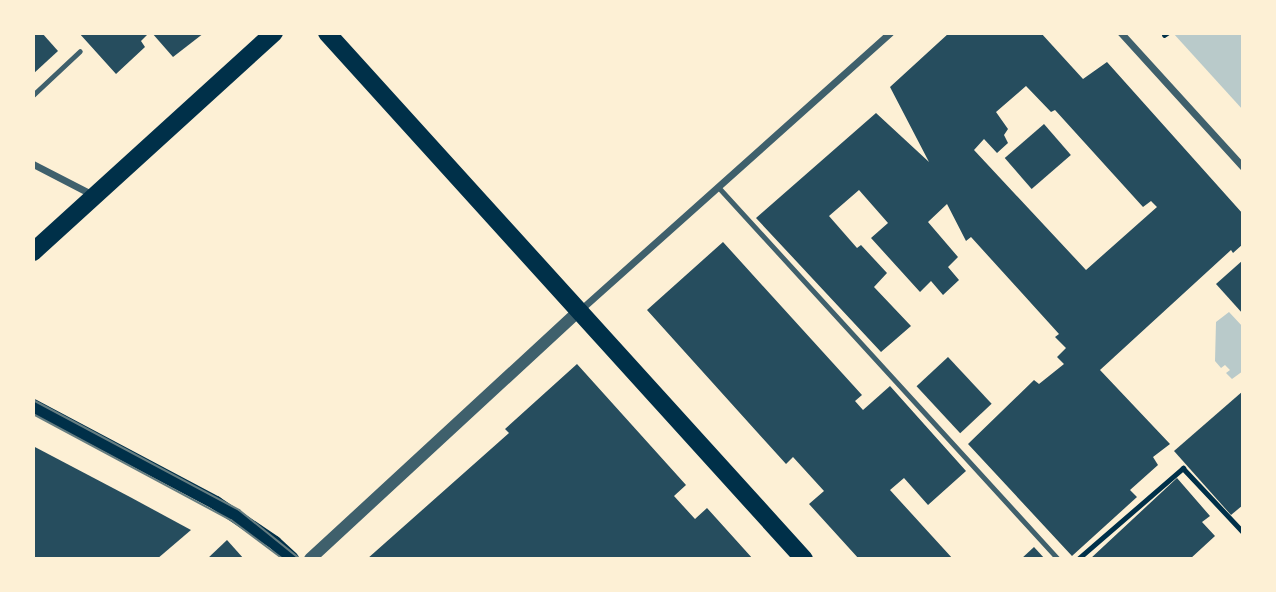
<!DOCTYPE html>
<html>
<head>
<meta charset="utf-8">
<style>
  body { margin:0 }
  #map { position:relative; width:1276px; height:592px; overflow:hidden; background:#fdf0d5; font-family:Signika,sans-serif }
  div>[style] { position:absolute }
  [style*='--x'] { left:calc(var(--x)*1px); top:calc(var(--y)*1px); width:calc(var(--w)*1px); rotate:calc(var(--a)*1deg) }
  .green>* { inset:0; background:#b9caca }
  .building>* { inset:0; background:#264d5e; transform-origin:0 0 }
  .path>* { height:4.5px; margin:-2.25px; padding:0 2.25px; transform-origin:2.25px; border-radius:2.25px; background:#003049 }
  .service>* { height:5px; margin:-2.5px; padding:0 2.5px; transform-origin:2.5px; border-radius:2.5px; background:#3f606c }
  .minor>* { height:7px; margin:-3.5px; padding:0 3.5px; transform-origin:3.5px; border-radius:3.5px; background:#3f606c }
  .tertiary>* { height:12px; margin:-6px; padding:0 6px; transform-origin:6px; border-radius:6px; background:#3f606c }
  .secondary>* { height:14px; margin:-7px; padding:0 7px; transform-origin:7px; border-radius:7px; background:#003049 }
  .primary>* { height:18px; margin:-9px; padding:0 9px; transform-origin:9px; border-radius:9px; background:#003049 }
  .tram>* { height:2px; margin:-1px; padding:0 1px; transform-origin:1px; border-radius:1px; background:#657d81 }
  span { translate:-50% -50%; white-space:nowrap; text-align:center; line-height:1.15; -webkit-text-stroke:5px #fdf0d5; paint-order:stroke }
  .frame { position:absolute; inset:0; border:35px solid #fdf0d5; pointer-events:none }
</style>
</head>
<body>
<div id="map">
  <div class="green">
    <i style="clip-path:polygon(1173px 33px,1243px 33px,1243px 110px)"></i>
    <i style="clip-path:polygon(1229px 312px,1243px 327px,1243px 371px,1232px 379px,1226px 373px,1230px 370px,1225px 365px,1221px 368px,1215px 361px,1216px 322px)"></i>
  </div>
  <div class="building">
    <i style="clip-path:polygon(33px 33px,42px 33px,58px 51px,33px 74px)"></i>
    <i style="clip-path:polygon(79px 33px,149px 33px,141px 41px,145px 47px,116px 74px)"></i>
    <i style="clip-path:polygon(152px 33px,204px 33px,173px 57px)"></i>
    <i style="clip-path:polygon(evenodd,949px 33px,1041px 33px,1083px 79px,1107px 62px,1243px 214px,1243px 244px,1233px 253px,1231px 250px,1100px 370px,1170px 444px,1153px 457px,1158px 465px,1130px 490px,1137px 497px,1072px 556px,968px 444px,1034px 380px,1039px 384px,1064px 364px,1057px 357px,1066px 348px,1055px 337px,1059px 334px,971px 237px,966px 241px,947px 204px,928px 222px,958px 257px,948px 267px,959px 280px,943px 295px,931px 281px,920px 292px,871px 238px,888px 223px,859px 190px,829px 216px,857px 248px,861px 245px,887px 273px,874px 287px,911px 326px,881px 352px,756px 218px,876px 113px,929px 162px,890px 87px,949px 33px,1026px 86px,1051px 112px,1055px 110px,1143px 207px,1151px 201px,1157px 207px,1086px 270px,974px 150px,984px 139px,997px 153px,1008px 143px,1004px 135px,1008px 129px,996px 112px,1026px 86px)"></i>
    <i style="left:1044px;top:124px;width:41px;height:52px;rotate:49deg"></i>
    <i style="clip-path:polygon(723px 242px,862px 395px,855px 401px,863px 410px,890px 386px,966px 471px,928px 505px,904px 478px,890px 490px,953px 559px,859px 559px,809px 504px,824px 491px,793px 457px,786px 464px,647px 310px)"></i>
    <i style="clip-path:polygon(1243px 260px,1243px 314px,1216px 284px)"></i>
    <i style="left:948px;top:357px;width:64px;height:43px;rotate:47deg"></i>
    <i style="clip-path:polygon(577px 364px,686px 485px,674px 496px,695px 519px,707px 508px,753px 559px,367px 559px,509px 433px,505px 429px)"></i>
    <i style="clip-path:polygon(1243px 391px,1243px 505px,1231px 515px,1174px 451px)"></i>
    <i style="clip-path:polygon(33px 446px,130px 497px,191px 530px,157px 559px,33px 559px)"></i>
    <i style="clip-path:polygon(1177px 478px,1210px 516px,1202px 522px,1215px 536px,1190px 559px,1090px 559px)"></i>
    <i style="clip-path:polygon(227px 540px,244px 559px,207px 559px)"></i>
    <i style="clip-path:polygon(1034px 547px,1045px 559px,1021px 559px)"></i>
  </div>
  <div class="path">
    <i style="--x:1164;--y:35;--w:4;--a:-34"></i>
    <i style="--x:1078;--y:559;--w:139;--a:-40.9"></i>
    <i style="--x:1183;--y:468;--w:88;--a:46.8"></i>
  </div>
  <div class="service">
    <i style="--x:33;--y:95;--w:64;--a:-43.1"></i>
    <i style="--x:719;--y:188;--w:503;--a:47.58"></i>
  </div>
  <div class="minor">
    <i style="--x:1121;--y:33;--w:181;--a:47.7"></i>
    <i style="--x:33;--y:164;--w:70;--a:27.3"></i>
    <i style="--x:580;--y:310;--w:416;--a:-41.8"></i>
  </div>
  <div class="tertiary">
    <i style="--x:310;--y:559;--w:364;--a:-42.7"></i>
  </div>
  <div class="secondary">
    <i style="--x:33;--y:406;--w:207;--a:27.9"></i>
    <i style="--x:216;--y:503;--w:71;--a:34.1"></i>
    <i style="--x:275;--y:543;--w:23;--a:43"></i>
  </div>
  <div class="primary">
    <i style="--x:327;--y:33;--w:710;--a:47.8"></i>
    <i style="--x:33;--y:252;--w:326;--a:-42.3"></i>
  </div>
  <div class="tram">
    <i style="--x:33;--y:400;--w:234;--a:28.1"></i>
    <i style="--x:239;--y:510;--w:78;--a:38.8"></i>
    <i style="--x:33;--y:414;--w:225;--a:28.2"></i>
    <i style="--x:231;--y:520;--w:65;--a:36.9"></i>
  </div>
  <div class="frame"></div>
</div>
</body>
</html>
